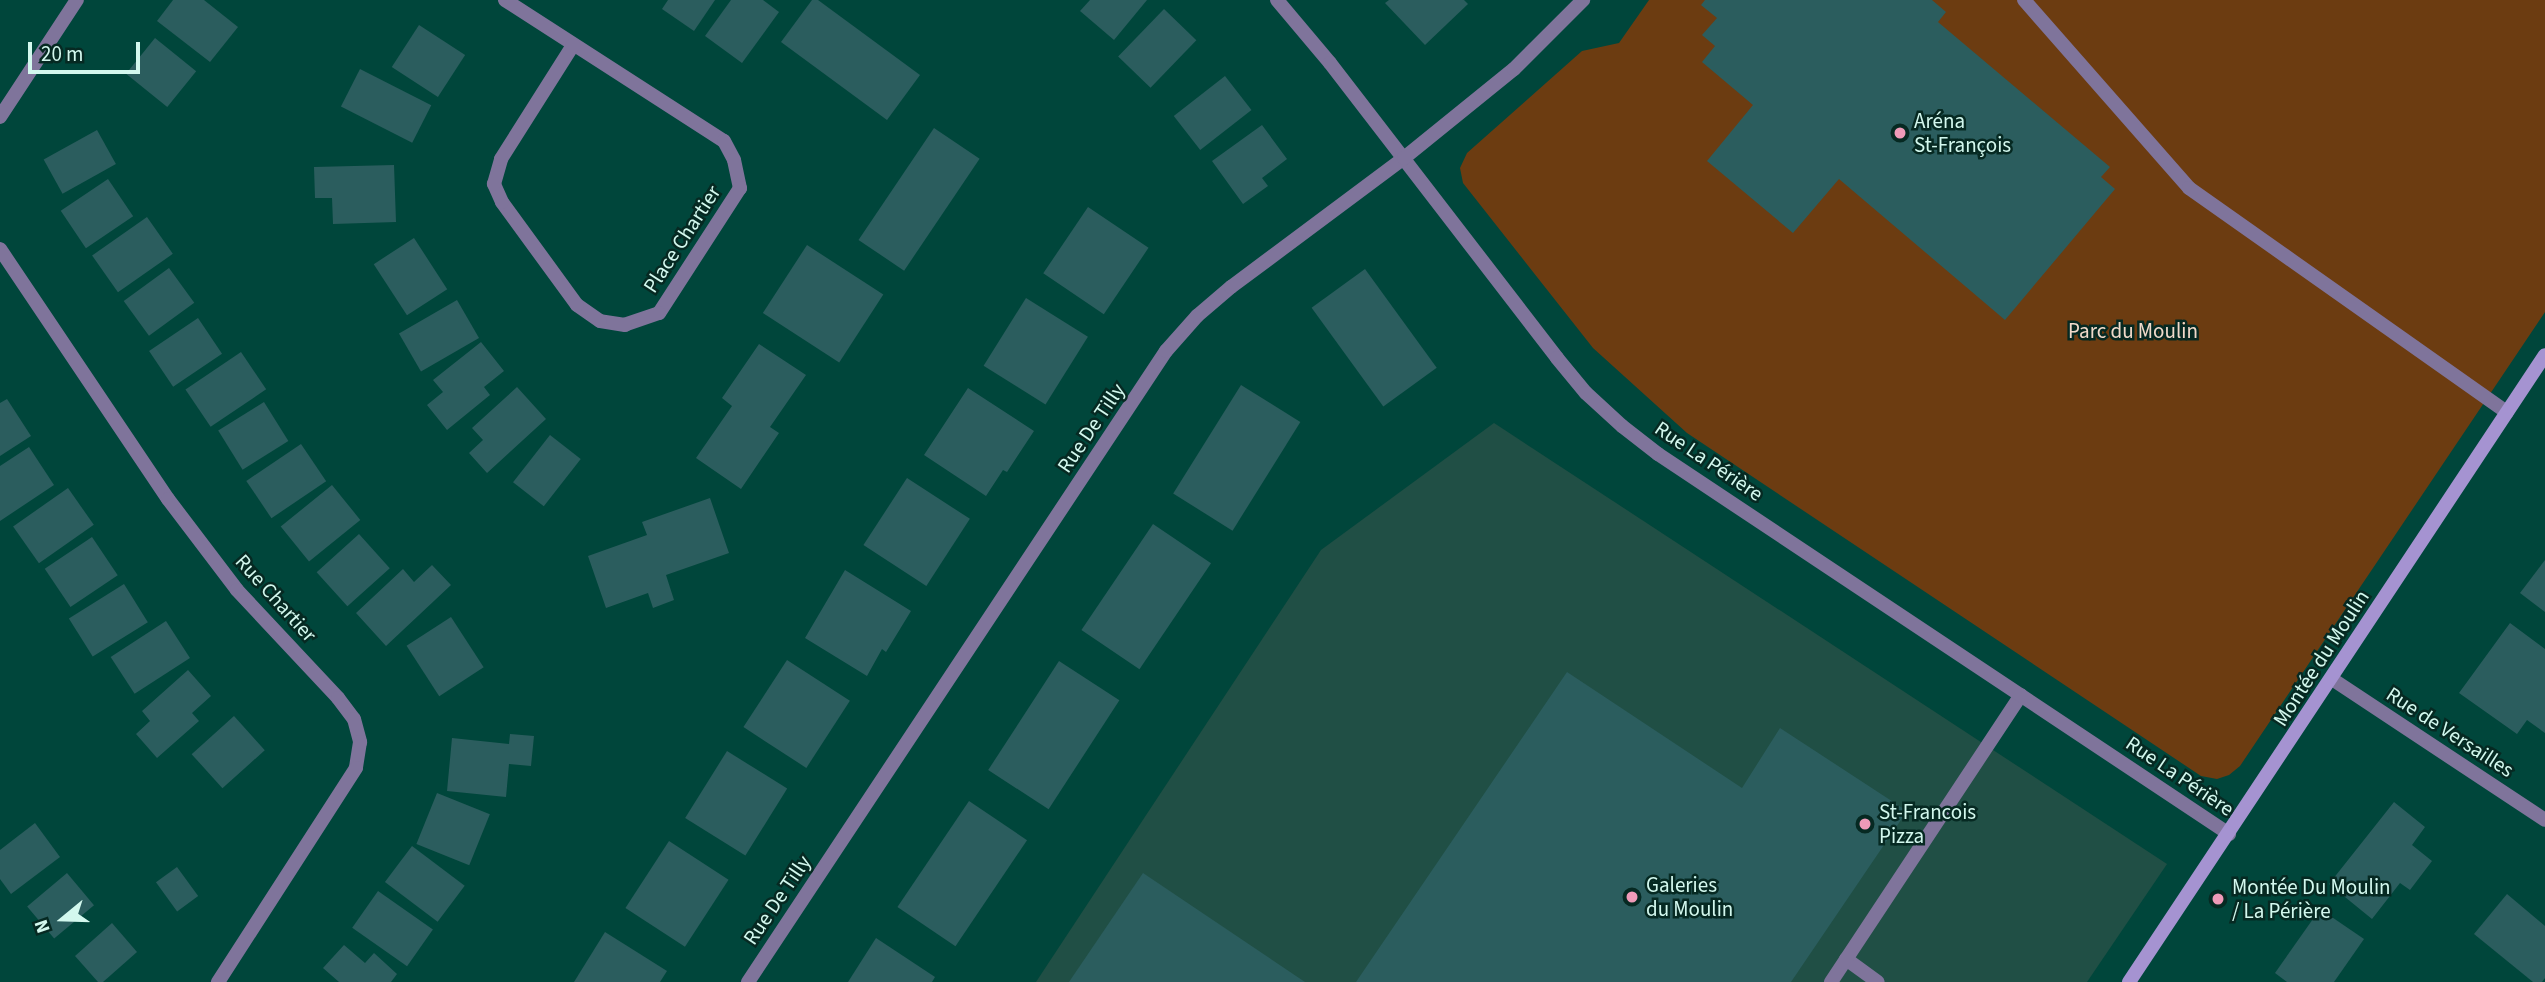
<!DOCTYPE html>
<html>
<head>
<meta charset="utf-8">
<style>
  body { margin:0 }
  #map { position:relative; width:2545px; height:982px; overflow:hidden; background:#00463b; font-family:"Source Sans 3",sans-serif }
  div>[style] { position:absolute }
  [style*='--x'] { left:calc(var(--x)*1px); top:calc(var(--y)*1px); width:calc(var(--w)*1px); rotate:calc(var(--a)*1deg) }
  .built>* { inset:0; background:#204f45 }
  .green>* { inset:0; background:#6c3c11 }
  .building>* { inset:0; background:#2b5d5e; transform-origin:0 0 }
  .lane>* { height:14px; margin:-7px; padding:0 7px; transform-origin:7px; border-radius:7px; background:#7f749b }
  .street>* { height:14px; margin:-7px; padding:0 7px; transform-origin:7px; border-radius:7px; background:#7f749b }
  .secondary>* { height:14px; margin:-7px; padding:0 7px; transform-origin:7px; border-radius:7px; background:#a593d1 }
  .dots>* { width:19px; height:19px; translate:-50% -50%; box-sizing:border-box; border:4px solid #062922; border-radius:50% }
  span { translate:-50% -50%; white-space:nowrap; text-align:center; line-height:1.15; -webkit-text-stroke:5px #062922; paint-order:stroke }
  .poi-label { font-size:21px; color:#d3f8ee }
  .left { translate:0 -50%; text-align:left }
  .street-label { font-size:21px; color:#d3f8ee }
  .park-label { font-size:21px; color:#f1daca }
  .north { position:absolute; left:28px; top:884px; width:70px; height:70px; -webkit-text-stroke:5px #062922; paint-order:stroke; rotate:251deg; font-size:19px; font-weight:700; line-height:28px; text-align:center; color:#d3f8ee }
  .north::after { content:''; display:block; margin:auto; width:24px; height:32px; background:#d3f8ee; clip-path:polygon(50% 0,100% 100%,50% 72%,0 100%) }
  .scale { position:absolute; left:28px; top:42px; width:112px; height:32px; box-sizing:border-box; border:4px solid #d3f8ee; border-top:0; padding-left:9px; font-size:21px; line-height:24px; white-space:nowrap; color:#d3f8ee; -webkit-text-stroke:5px #062922; paint-order:stroke }
</style>
</head>
<body>
<div id="map">
  <div class="built">
    <i style="clip-path:polygon(1494px 423px,2167px 864px,2087px 982px,1036px 982px,1321px 550px)"></i>
  </div>
  <div class="green">
    <i style="clip-path:polygon(1649px 0,2545px 0,2545px 312px,2240px 766px,2229px 775px,2217px 779px,2201px 776px,1687px 433px,1593px 348px,1463px 183px,1460px 168px,1467px 153px,1582px 51px,1619px 43px)"></i>
  </div>
  <div class="building">
    <i style="clip-path:polygon(173px 0,204px 0,238px 27px,210px 62px,157px 21px)"></i>
    <i style="clip-path:polygon(668px 0,715px 0,694px 31px,662px 9px)"></i>
    <i style="clip-path:polygon(731px 0,763px 0,779px 12px,742px 63px,705px 36px)"></i>
    <i style="clip-path:polygon(812px 0,818px 0,920px 75px,887px 120px,781px 42px)"></i>
    <i style="clip-path:polygon(1090px 0,1147px 0,1114px 40px,1080px 11px)"></i>
    <i style="clip-path:polygon(1389px 0,1464px 0,1468px 4px,1425px 45px,1385px 3px)"></i>
    <i style="clip-path:polygon(1705px 0,1932px 0,1946px 12px,1938px 22px,2110px 167px,2101px 177px,2115px 189px,2005px 320px,1839px 179px,1793px 233px,1707px 161px,1753px 105px,1702px 62px,1715px 46px,1702px 35px,1717px 18px,1701px 5px)"></i>
    <i style="left:1164px;top:9px;width:45px;height:66px;rotate:44deg"></i>
    <i style="left:419px;top:25px;width:55px;height:50px;rotate:33deg"></i>
    <i style="left:155px;top:38px;width:53px;height:46px;rotate:39deg"></i>
    <i style="left:360px;top:69px;width:80px;height:42px;rotate:27deg"></i>
    <i style="left:1225px;top:76px;width:43px;height:65px;rotate:52deg"></i>
    <i style="clip-path:polygon(1262px 125px,1287px 159px,1262px 178px,1268px 186px,1243px 204px,1212px 161px)"></i>
    <i style="left:934px;top:128px;width:55px;height:135px;rotate:34deg"></i>
    <i style="left:97px;top:130px;width:39px;height:61px;rotate:61deg"></i>
    <i style="clip-path:polygon(394px 165px,396px 222px,333px 224px,332px 198px,315px 198px,314px 167px)"></i>
    <i style="left:108px;top:179px;width:45px;height:57px;rotate:56deg"></i>
    <i style="left:1088px;top:207px;width:73px;height:80px;rotate:34deg"></i>
    <i style="left:147px;top:217px;width:45px;height:67px;rotate:55deg"></i>
    <i style="left:414px;top:238px;width:61px;height:48px;rotate:57deg"></i>
    <i style="left:807px;top:245px;width:91px;height:81px;rotate:33deg"></i>
    <i style="left:169px;top:268px;width:43px;height:56px;rotate:54deg"></i>
    <i style="left:1365px;top:269px;width:122px;height:66px;rotate:54deg"></i>
    <i style="left:1026px;top:298px;width:73px;height:80px;rotate:32deg"></i>
    <i style="left:457px;top:300px;width:44px;height:67px;rotate:60deg"></i>
    <i style="left:198px;top:318px;width:43px;height:59px;rotate:56deg"></i>
    <i style="clip-path:polygon(481px 342px,504px 371px,484px 387px,490px 395px,447px 430px,427px 405px,443px 392px,433px 380px)"></i>
    <i style="clip-path:polygon(759px 344px,806px 375px,770px 427px,779px 433px,741px 489px,696px 458px,732px 406px,722px 398px)"></i>
    <i style="left:241px;top:352px;width:45px;height:67px;rotate:56deg"></i>
    <i style="left:1241px;top:385px;width:70px;height:128px;rotate:32deg"></i>
    <i style="clip-path:polygon(517px 387px,546px 419px,487px 473px,469px 453px,483px 440px,472px 428px)"></i>
    <i style="clip-path:polygon(968px 388px,1034px 431px,1007px 472px,1003px 470px,986px 496px,924px 455px)"></i>
    <i style="clip-path:polygon(7px 399px,31px 436px,0 456px,0 403px)"></i>
    <i style="left:264px;top:402px;width:46px;height:54px;rotate:58deg"></i>
    <i style="left:550px;top:435px;width:39px;height:60px;rotate:38deg"></i>
    <i style="left:301px;top:444px;width:45px;height:66px;rotate:56deg"></i>
    <i style="clip-path:polygon(29px 447px,54px 485px,0 521px,0 466px)"></i>
    <i style="left:907px;top:478px;width:75px;height:80px;rotate:33deg"></i>
    <i style="left:332px;top:485px;width:45px;height:66px;rotate:51deg"></i>
    <i style="left:68px;top:488px;width:45px;height:67px;rotate:55deg"></i>
    <i style="clip-path:polygon(710px 498px,729px 553px,666px 575px,674px 600px,653px 608px,648px 593px,606px 608px,588px 556px,647px 535px,642px 522px)"></i>
    <i style="left:1153px;top:524px;width:70px;height:128px;rotate:34deg"></i>
    <i style="left:359px;top:534px;width:46px;height:57px;rotate:48deg"></i>
    <i style="left:92px;top:537px;width:46px;height:57px;rotate:56deg"></i>
    <i style="clip-path:polygon(2545px 560px,2545px 612px,2520px 593px)"></i>
    <i style="clip-path:polygon(432px 565px,451px 585px,386px 646px,356px 613px,403px 569px,414px 582px)"></i>
    <i style="clip-path:polygon(845px 570px,911px 611px,886px 652px,882px 649px,867px 676px,805px 638px)"></i>
    <i style="left:124px;top:584px;width:45px;height:65px;rotate:58deg"></i>
    <i style="left:451px;top:617px;width:60px;height:53px;rotate:57deg"></i>
    <i style="left:166px;top:621px;width:44px;height:66px;rotate:57deg"></i>
    <i style="clip-path:polygon(2510px 623px,2545px 649px,2545px 733px,2527px 720px,2517px 734px,2459px 693px)"></i>
    <i style="left:787px;top:660px;width:75px;height:80px;rotate:33deg"></i>
    <i style="left:1059px;top:661px;width:72px;height:130px;rotate:33deg"></i>
    <i style="clip-path:polygon(188px 670px,211px 696px,192px 713px,199px 721px,157px 758px,136px 734px,150px 721px,142px 711px)"></i>
    <i style="clip-path:polygon(1567px 672px,1742px 788px,1780px 728px,1907px 811px,1791px 982px,1356px 982px)"></i>
    <i style="left:234px;top:716px;width:46px;height:57px;rotate:48deg"></i>
    <i style="clip-path:polygon(510px 734px,534px 736px,531px 766px,509px 764px,506px 797px,447px 791px,452px 738px,509px 744px)"></i>
    <i style="left:727px;top:751px;width:71px;height:79px;rotate:32deg"></i>
    <i style="left:437px;top:793px;width:57px;height:55px;rotate:22deg"></i>
    <i style="left:969px;top:801px;width:70px;height:128px;rotate:34deg"></i>
    <i style="clip-path:polygon(2394px 802px,2425px 827px,2412px 845px,2432px 861px,2410px 890px,2400px 883px,2372px 919px,2329px 884px)"></i>
    <i style="clip-path:polygon(35px 823px,60px 857px,11px 894px,0 879px,0 850px)"></i>
    <i style="left:669px;top:841px;width:71px;height:80px;rotate:33deg"></i>
    <i style="left:412px;top:846px;width:66px;height:45px;rotate:37deg"></i>
    <i style="left:177px;top:867px;width:36px;height:26px;rotate:54deg"></i>
    <i style="left:67px;top:873px;width:42px;height:52px;rotate:50deg"></i>
    <i style="clip-path:polygon(1143px 873px,1305px 982px,1069px 982px)"></i>
    <i style="left:378px;top:891px;width:67px;height:45px;rotate:35deg"></i>
    <i style="clip-path:polygon(2507px 894px,2545px 926px,2545px 978px,2542px 982px,2533px 982px,2474px 934px)"></i>
    <i style="clip-path:polygon(2320px 909px,2364px 939px,2334px 982px,2287px 982px,2275px 973px)"></i>
    <i style="clip-path:polygon(112px 923px,137px 952px,103px 982px,98px 982px,75px 956px)"></i>
    <i style="clip-path:polygon(605px 932px,667px 971px,660px 982px,574px 982px)"></i>
    <i style="clip-path:polygon(876px 938px,935px 977px,932px 982px,848px 982px)"></i>
    <i style="clip-path:polygon(344px 945px,365px 963px,374px 953px,397px 974px,391px 982px,339px 982px,323px 968px)"></i>
  </div>
  <div class="lane">
    <i style="--x:2024;--y:0;--w:250;--a:48.7"></i>
    <i style="--x:2189;--y:188;--w:389;--a:35.2"></i>
    <i style="--x:1846;--y:959;--w:39;--a:36"></i>
    <i style="--x:1831;--y:982;--w:344;--a:-56.5"></i>
  </div>
  <div class="street">
    <i style="--x:505;--y:0;--w:260;--a:32.8"></i>
    <i style="--x:724;--y:141;--w:21;--a:62"></i>
    <i style="--x:734;--y:160;--w:29;--a:78"></i>
    <i style="--x:740;--y:188;--w:149;--a:122.9"></i>
    <i style="--x:659;--y:313;--w:36;--a:161"></i>
    <i style="--x:625;--y:325;--w:25;--a:-171"></i>
    <i style="--x:600;--y:321;--w:28;--a:-145"></i>
    <i style="--x:577;--y:305;--w:127;--a:-126.1"></i>
    <i style="--x:502;--y:202;--w:20;--a:-114"></i>
    <i style="--x:494;--y:184;--w:26;--a:-74"></i>
    <i style="--x:501;--y:159;--w:135;--a:-57.7"></i>
    <i style="--x:1277;--y:0;--w:82;--a:49.9"></i>
    <i style="--x:1330;--y:63;--w:372;--a:52.4"></i>
    <i style="--x:1557;--y:358;--w:45;--a:50.4"></i>
    <i style="--x:1586;--y:393;--w:49;--a:42.5"></i>
    <i style="--x:1622;--y:426;--w:46;--a:37.9"></i>
    <i style="--x:1658;--y:454;--w:686;--a:33.64"></i>
    <i style="--x:0;--y:117;--w:140;--a:-56.7"></i>
    <i style="--x:0;--y:249;--w:301;--a:56.1"></i>
    <i style="--x:168;--y:499;--w:114;--a:52.8"></i>
    <i style="--x:237;--y:590;--w:148;--a:46.9"></i>
    <i style="--x:338;--y:698;--w:26;--a:53"></i>
    <i style="--x:354;--y:719;--w:24;--a:75"></i>
    <i style="--x:360;--y:742;--w:26;--a:99"></i>
    <i style="--x:356;--y:768;--w:255;--a:122.8"></i>
    <i style="--x:2332;--y:679;--w:255;--a:33.5"></i>
    <i style="--x:748;--y:982;--w:757;--a:-56.48"></i>
    <i style="--x:1166;--y:351;--w:47;--a:-48.5"></i>
    <i style="--x:1197;--y:316;--w:45;--a:-40.5"></i>
    <i style="--x:1231;--y:287;--w:216;--a:-36.7"></i>
    <i style="--x:1404;--y:158;--w:141;--a:-39"></i>
    <i style="--x:1514;--y:69;--w:98;--a:-45"></i>
  </div>
  <div class="secondary">
    <i style="--x:2129;--y:982;--w:752;--a:-56.44"></i>
  </div>
  <div class="dots">
    <i style="left:1900px;top:133px;background:#ef9ab8"></i>
    <i style="left:1865px;top:824px;background:#ef9ab8"></i>
    <i style="left:1632px;top:897px;background:#ef9ab8"></i>
    <i style="left:2218px;top:899px;background:#ef9ab8"></i>
  </div>
  <div class="poi-label">
    <span class="left" style="left:1914px;top:133px">Aréna<br>St-François</span>
    <span class="left" style="left:1879px;top:824px">St-Francois<br>Pizza</span>
    <span class="left" style="left:1646px;top:897px">Galeries<br>du Moulin</span>
    <span class="left" style="left:2232px;top:899px">Montée Du Moulin<br>/ La Périère</span>
  </div>
  <div class="street-label">
    <span style="left:682px;top:239px;rotate:-57deg">Place Chartier</span>
    <span style="left:1091px;top:428px;rotate:-56deg">Rue De Tilly</span>
    <span style="left:1709px;top:461px;rotate:34deg">Rue La Périère</span>
    <span style="left:276px;top:598px;rotate:48deg">Rue Chartier</span>
    <span style="left:2321px;top:658px;rotate:-57deg">Montée du Moulin</span>
    <span style="left:2450px;top:732px;rotate:33deg">Rue de Versailles</span>
    <span style="left:2180px;top:776px;rotate:34deg">Rue La Périère</span>
    <span style="left:777px;top:900px;rotate:-56deg">Rue De Tilly</span>
  </div>
  <div class="park-label">
    <span style="left:2133px;top:331px">Parc du Moulin</span>
  </div>
  <div class="north">N</div>
  <div class="scale">20 m</div>
</div>
</body>
</html>
